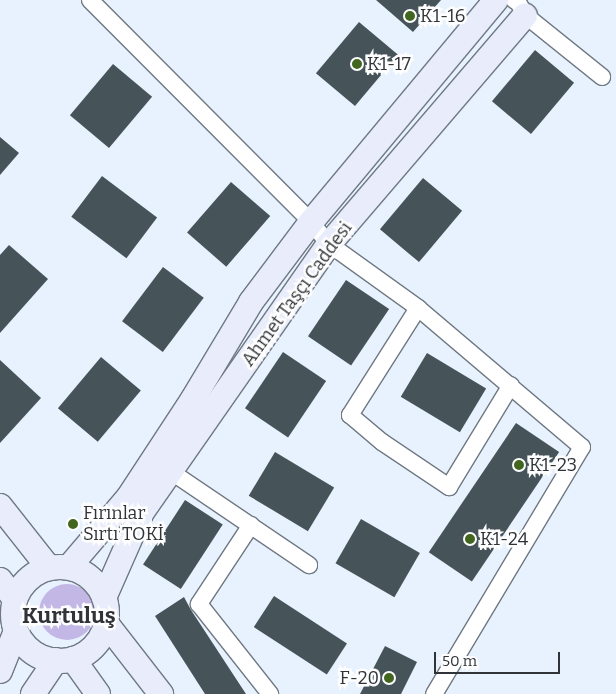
<!DOCTYPE html>
<html>
<head>
<meta charset="utf-8">
<style>
  body { margin:0 }
  #map { position:relative; width:616px; height:694px; overflow:hidden; background:#e8f2fe; font-family:Bitter,serif }
  div>[style] { position:absolute }
  [style*='--x'] { left:calc(var(--x)*1px); top:calc(var(--y)*1px); width:calc(var(--w)*1px); rotate:calc(var(--a)*1deg) }
  .green>* { inset:0; background:#c3b7e6 }
  .round { border-radius:50% }
  .building>* { inset:0; background:#465359; transform-origin:0 0 }
  .roads { filter:drop-shadow(1px 0 #6f7983) drop-shadow(-1px 0 #6f7983) drop-shadow(0 1px #6f7983) drop-shadow(0 -1px #6f7983) }
  .street>* { height:16px; margin:-8px; padding:0 8px; transform-origin:8px; border-radius:8px; background:#fff }
  .secondary>* { height:24px; margin:-12px; padding:0 12px; transform-origin:12px; border-radius:12px; background:#e9edfb }
  .secondary>.ring { margin:-12px; padding:0; box-sizing:content-box; background:none; border:24px solid #e9edfb; border-radius:50% }
  .dots>* { width:14px; height:14px; translate:-50% -50%; box-sizing:border-box; border:2px solid #fefefe; border-radius:50% }
  span { translate:-50% -50%; white-space:nowrap; text-align:center; line-height:1.15; -webkit-text-stroke:5px #fefefe; paint-order:stroke }
  .poi-label { font-size:18px; color:#303438 }
  .left { translate:0 -50%; text-align:left }
  .right { translate:-100% -50%; text-align:right }
  .street-label { font-size:18px; color:#303438 }
  .district-label { font-size:22px; color:#303438; font-weight:700 }
  .scale { position:absolute; left:434px; top:652px; width:126px; height:22px; box-sizing:border-box; border:2px solid #303438; border-top:0; padding-left:6px; font-size:15px; line-height:18px; white-space:nowrap; color:#303438; -webkit-text-stroke:4px #fefefe; paint-order:stroke }
</style>
</head>
<body>
<div id="map">
  <div class="green">
    <i class="round" style="left:39px;top:584px;width:56px;height:56px"></i>
  </div>
  <div class="building">
    <i style="clip-path:polygon(376px 0,441px 0,413px 32px)"></i>
    <i style="left:359px;top:22px;width:51px;height:67px;rotate:40deg"></i>
    <i style="left:535px;top:50px;width:51px;height:67px;rotate:40deg"></i>
    <i style="left:113px;top:64px;width:51px;height:67px;rotate:40deg"></i>
    <i style="clip-path:polygon(0 137px,19px 153px,0 175px)"></i>
    <i style="left:102px;top:176px;width:69px;height:51px;rotate:37deg"></i>
    <i style="left:423px;top:178px;width:51px;height:67px;rotate:40deg"></i>
    <i style="left:231px;top:182px;width:52px;height:67px;rotate:41deg"></i>
    <i style="clip-path:polygon(9px 245px,48px 279px,0 333px,0 255px)"></i>
    <i style="left:163px;top:267px;width:51px;height:68px;rotate:37deg"></i>
    <i style="left:346px;top:280px;width:52px;height:68px;rotate:34deg"></i>
    <i style="left:283px;top:352px;width:52px;height:68px;rotate:34deg"></i>
    <i style="left:427px;top:353px;width:69px;height:51px;rotate:31deg"></i>
    <i style="left:101px;top:357px;width:52px;height:67px;rotate:40deg"></i>
    <i style="clip-path:polygon(0 360px,41px 398px,0 443px)"></i>
    <i style="left:516px;top:423px;width:52px;height:156px;rotate:34deg"></i>
    <i style="left:275px;top:452px;width:69px;height:51px;rotate:31deg"></i>
    <i style="left:185px;top:500px;width:45px;height:77px;rotate:33deg"></i>
    <i style="left:361px;top:519px;width:68px;height:51px;rotate:30deg"></i>
    <i style="left:274px;top:596px;width:87px;height:37px;rotate:33deg"></i>
    <i style="clip-path:polygon(184px 597px,191px 610px,246px 694px,205px 694px,155px 616px)"></i>
    <i style="clip-path:polygon(385px 646px,417px 662px,401px 694px,360px 694px)"></i>
  </div>
  <div class="roads">
    <div class="street">
      <i style="--x:90;--y:0;--w:313;--a:45.1"></i>
      <i style="--x:311;--y:222;--w:28;--a:51"></i>
      <i style="--x:329;--y:244;--w:110;--a:35.7"></i>
      <i style="--x:418;--y:308;--w:215;--a:40.3"></i>
      <i style="--x:582;--y:447;--w:288;--a:120.9"></i>
      <i style="--x:514;--y:0;--w:4;--a:27"></i>
      <i style="--x:518;--y:2;--w:15;--a:62"></i>
      <i style="--x:525;--y:15;--w:99;--a:38.8"></i>
      <i style="--x:418;--y:308;--w:127;--a:122.4"></i>
      <i style="--x:350;--y:415;--w:42;--a:40.2"></i>
      <i style="--x:382;--y:442;--w:81;--a:33.9"></i>
      <i style="--x:449;--y:487;--w:119;--a:-58.7"></i>
      <i style="--x:170;--y:471;--w:168;--a:34.1"></i>
      <i style="--x:251;--y:525;--w:95;--a:123.4"></i>
      <i style="--x:199;--y:604;--w:115;--a:51.7"></i>
    </div>
    <div class="secondary">
      <i style="--x:0;--y:506;--w:79;--a:51.7"></i>
      <i style="--x:69;--y:567;--w:91;--a:-49.5"></i>
      <i style="--x:128;--y:498;--w:118;--a:-56.7"></i>
      <i style="--x:193;--y:399;--w:113;--a:-59.1"></i>
      <i style="--x:251;--y:302;--w:100;--a:-53.1"></i>
      <i style="--x:311;--y:222;--w:289;--a:-50.2"></i>
      <i class="ring" style="left:13px;top:567px;width:70px;height:70px"></i>
      <i style="--x:0;--y:580;--w:24;--a:52"></i>
      <i style="--x:104;--y:598;--w:94;--a:-66.2"></i>
      <i style="--x:142;--y:512;--w:327;--a:-55.1"></i>
      <i style="--x:329;--y:244;--w:301;--a:-49.4"></i>
      <i style="--x:106;--y:623;--w:90;--a:52.2"></i>
      <i style="--x:73;--y:659;--w:43;--a:54.5"></i>
      <i style="--x:0;--y:671;--w:43;--a:-68.2"></i>
      <i style="--x:33;--y:694;--w:41;--a:-55.9"></i>
    </div>
  </div>
  <div class="dots">
    <i style="left:410px;top:16px;background:#42661e"></i>
    <i style="left:357px;top:64px;background:#42661e"></i>
    <i style="left:519px;top:465px;background:#42661e"></i>
    <i style="left:73px;top:524px;background:#42661e"></i>
    <i style="left:470px;top:539px;background:#42661e"></i>
    <i style="left:389px;top:678px;background:#42661e"></i>
  </div>
  <div class="poi-label">
    <span class="left" style="left:420px;top:16px">K1-16</span>
    <span class="left" style="left:367px;top:64px">K1-17</span>
    <span class="left" style="left:529px;top:465px">K1-23</span>
    <span class="left" style="left:83px;top:524px">Fırınlar<br>Sırtı TOKİ</span>
    <span class="left" style="left:480px;top:539px">K1-24</span>
    <span class="right" style="left:379px;top:678px">F-20</span>
  </div>
  <div class="street-label">
    <span style="left:297px;top:294px;rotate:-54deg">Ahmet Taşçı Caddesi</span>
  </div>
  <div class="district-label">
    <span style="left:69px;top:616px">Kurtuluş</span>
  </div>
  <div class="scale">50 m</div>
</div>
</body>
</html>
